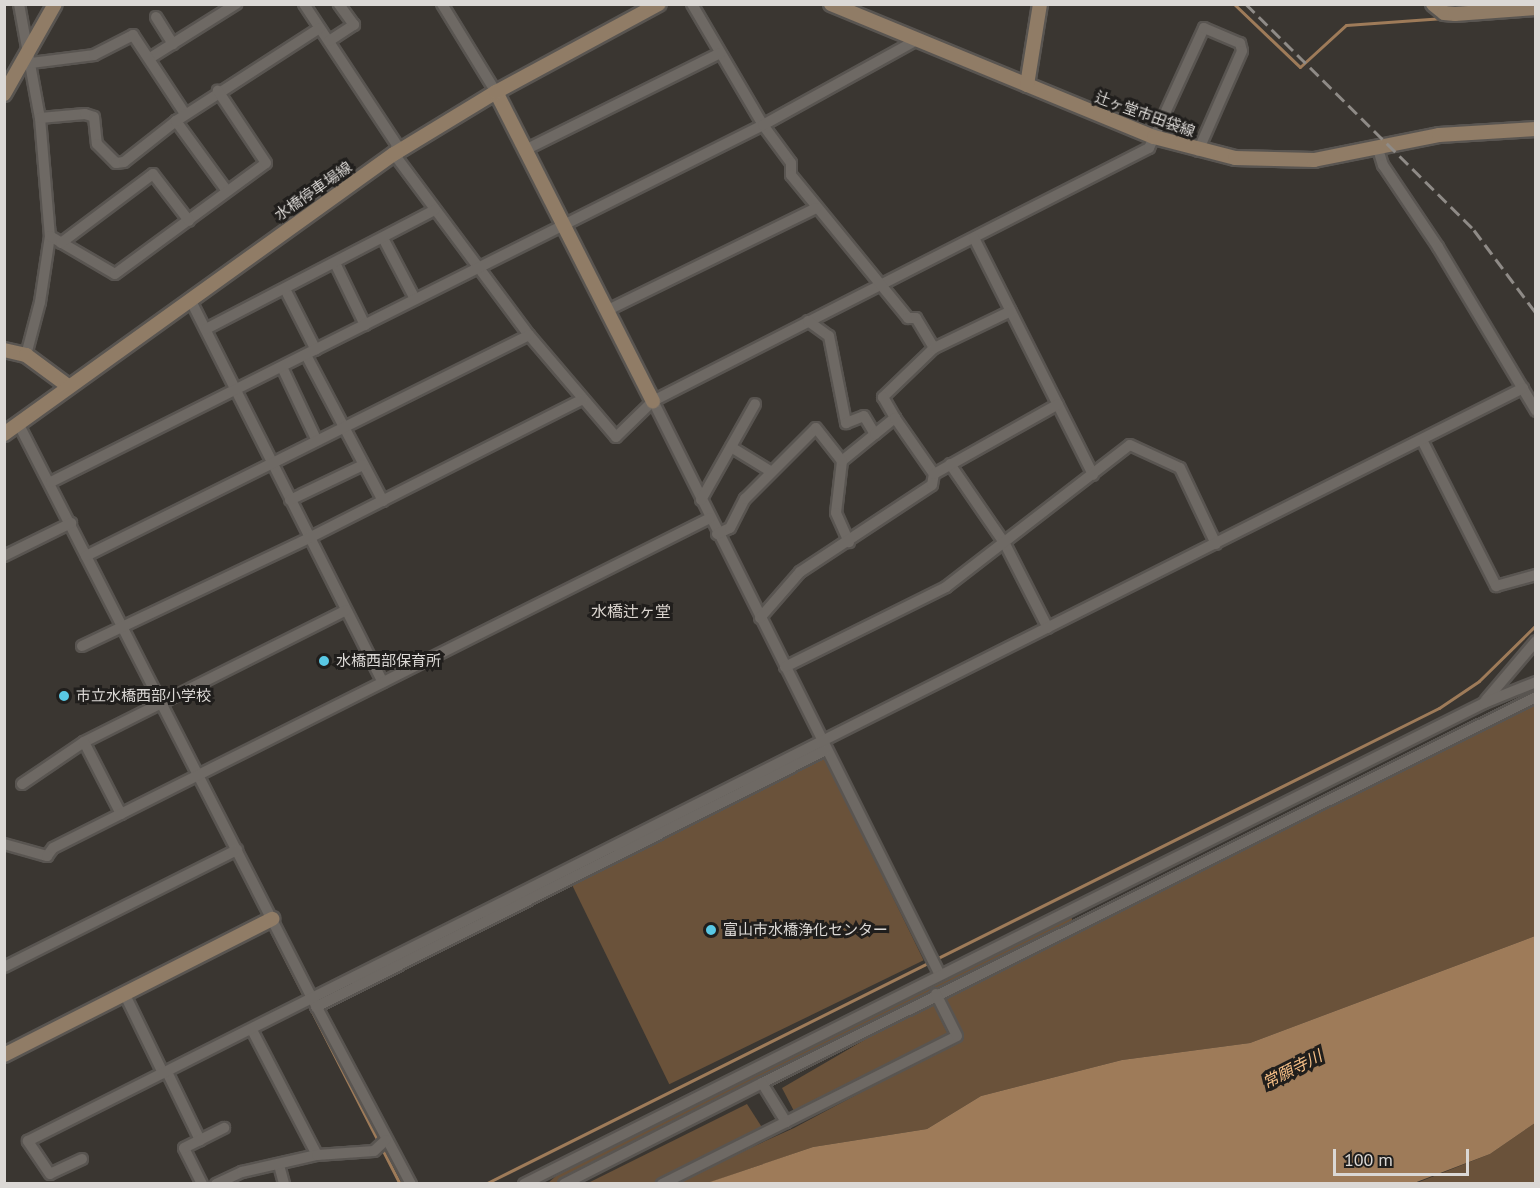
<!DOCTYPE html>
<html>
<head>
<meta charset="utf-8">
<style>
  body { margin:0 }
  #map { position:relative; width:1540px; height:1188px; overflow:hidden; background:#3a3631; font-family:"PT Sans","Noto Sans JP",sans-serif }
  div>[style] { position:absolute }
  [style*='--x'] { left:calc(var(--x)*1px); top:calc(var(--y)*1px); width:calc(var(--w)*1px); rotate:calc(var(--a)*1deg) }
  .green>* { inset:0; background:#6a523a; transform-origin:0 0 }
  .water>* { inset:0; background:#9e7b59 }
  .stream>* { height:3px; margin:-1.5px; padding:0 1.5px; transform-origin:1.5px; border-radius:1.5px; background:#9e7b59 }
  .roads { filter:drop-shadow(2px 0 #595551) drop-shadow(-2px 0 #595551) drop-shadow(0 2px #595551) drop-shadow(0 -2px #595551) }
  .street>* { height:10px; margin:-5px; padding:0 5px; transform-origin:5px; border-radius:5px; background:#6e6964 }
  .secondary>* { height:14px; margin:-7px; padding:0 7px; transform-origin:7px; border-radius:7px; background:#907c66 }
  .rail>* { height:3px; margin-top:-1.5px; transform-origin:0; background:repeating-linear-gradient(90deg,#8f8b87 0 12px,transparent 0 18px) }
  .dots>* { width:16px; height:16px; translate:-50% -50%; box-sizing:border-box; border:3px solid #201e1c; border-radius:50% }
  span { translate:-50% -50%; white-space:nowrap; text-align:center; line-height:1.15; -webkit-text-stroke:6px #201e1c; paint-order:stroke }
  .street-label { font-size:15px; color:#dbd8d5 }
  .poi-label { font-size:15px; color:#dbd8d5 }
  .left { translate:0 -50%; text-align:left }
  .neighbourhood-label { font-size:16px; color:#d9d3cd }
  .water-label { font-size:16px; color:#f4be86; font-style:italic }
  .frame { position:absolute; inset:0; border:6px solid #dbd8d5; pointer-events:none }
  .scale { position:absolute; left:1333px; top:1149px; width:136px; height:27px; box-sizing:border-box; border:3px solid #dbd8d5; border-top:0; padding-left:8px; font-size:18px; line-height:21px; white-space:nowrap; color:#dbd8d5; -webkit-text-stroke:4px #201e1c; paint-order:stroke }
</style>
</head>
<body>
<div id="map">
  <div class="green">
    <i style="clip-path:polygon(1535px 705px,1535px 936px,1250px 1043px,1122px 1060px,981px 1096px,927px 1129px,813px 1147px,708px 1183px,671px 1184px,794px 1128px,963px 1038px,943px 997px,1425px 756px)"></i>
    <i style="left:825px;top:758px;width:225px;height:283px;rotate:64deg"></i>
    <i style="clip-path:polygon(1071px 916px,1073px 922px,560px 1183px,547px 1184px,558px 1174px)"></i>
    <i style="clip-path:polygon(933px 1000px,950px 1034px,795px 1113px,782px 1088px)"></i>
    <i style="clip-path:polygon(747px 1104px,763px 1129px,653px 1183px,586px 1184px)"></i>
    <i style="clip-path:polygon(1535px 1123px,1535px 1183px,1414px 1184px,1490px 1154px)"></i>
  </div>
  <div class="water">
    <i style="clip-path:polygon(1535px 936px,1535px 1123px,1490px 1154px,1414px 1183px,707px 1183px,813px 1147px,927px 1129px,981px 1096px,1122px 1060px,1250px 1043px)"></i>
  </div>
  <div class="stream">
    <i style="--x:1234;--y:4;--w:91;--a:43.7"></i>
    <i style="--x:1300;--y:67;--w:62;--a:-42.4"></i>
    <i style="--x:1346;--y:25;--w:98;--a:-4.1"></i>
    <i style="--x:271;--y:931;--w:284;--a:63"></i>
    <i style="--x:485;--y:1184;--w:1066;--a:-26.52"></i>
    <i style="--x:1439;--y:708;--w:48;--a:-34"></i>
    <i style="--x:1479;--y:681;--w:80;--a:-44.5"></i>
  </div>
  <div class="roads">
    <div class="street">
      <i style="--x:19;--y:4;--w:116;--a:79.6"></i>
      <i style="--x:40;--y:118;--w:118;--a:85.2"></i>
      <i style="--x:50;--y:236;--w:67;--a:98.6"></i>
      <i style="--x:40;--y:302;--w:55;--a:104.8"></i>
      <i style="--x:304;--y:4;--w:169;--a:56.6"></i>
      <i style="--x:397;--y:145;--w:9;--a:108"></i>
      <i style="--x:394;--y:154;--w:226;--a:53.3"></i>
      <i style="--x:529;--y:335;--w:134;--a:49.5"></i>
      <i style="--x:616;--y:437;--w:52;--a:-44.2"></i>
      <i style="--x:653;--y:401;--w:557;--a:-27.03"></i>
      <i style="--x:1149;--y:148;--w:132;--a:-65.4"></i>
      <i style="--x:1204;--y:28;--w:39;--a:23"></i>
      <i style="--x:1240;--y:43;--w:8;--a:76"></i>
      <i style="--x:1242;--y:51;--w:109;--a:113.7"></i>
      <i style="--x:442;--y:4;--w:103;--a:58.5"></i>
      <i style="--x:692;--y:4;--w:140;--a:59.6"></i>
      <i style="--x:763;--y:125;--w:47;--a:53.6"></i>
      <i style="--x:791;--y:163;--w:12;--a:90"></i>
      <i style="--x:791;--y:175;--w:185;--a:50.7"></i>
      <i style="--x:908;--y:318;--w:8;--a:0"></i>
      <i style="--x:916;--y:318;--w:35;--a:59"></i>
      <i style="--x:934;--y:348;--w:71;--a:136.1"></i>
      <i style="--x:883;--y:397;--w:24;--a:60"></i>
      <i style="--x:156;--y:17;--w:32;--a:58"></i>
      <i style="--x:329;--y:41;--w:30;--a:-33"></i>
      <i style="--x:354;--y:25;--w:26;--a:-126"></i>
      <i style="--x:150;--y:58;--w:102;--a:-32.1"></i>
      <i style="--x:31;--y:63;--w:64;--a:-7.2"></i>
      <i style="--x:94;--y:55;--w:44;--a:-27.1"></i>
      <i style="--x:133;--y:35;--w:95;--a:56.6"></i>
      <i style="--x:40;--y:118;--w:45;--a:-5.1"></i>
      <i style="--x:85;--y:114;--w:9;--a:18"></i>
      <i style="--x:94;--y:117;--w:27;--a:84"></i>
      <i style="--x:97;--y:144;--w:27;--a:45"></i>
      <i style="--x:116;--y:163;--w:8;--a:-7"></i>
      <i style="--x:124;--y:162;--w:66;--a:-38.3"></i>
      <i style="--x:1378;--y:149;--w:17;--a:73"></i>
      <i style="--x:1383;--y:165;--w:99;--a:56.1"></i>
      <i style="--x:1438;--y:247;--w:191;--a:59.1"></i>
      <i style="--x:525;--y:150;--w:218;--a:-26.4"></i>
      <i style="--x:227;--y:191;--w:87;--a:-126.1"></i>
      <i style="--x:176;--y:121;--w:171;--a:-32.9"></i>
      <i style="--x:50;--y:236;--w:75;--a:30.3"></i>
      <i style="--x:115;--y:274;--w:187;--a:-36.3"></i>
      <i style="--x:266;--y:163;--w:87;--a:-123.7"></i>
      <i style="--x:383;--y:238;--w:69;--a:62.3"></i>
      <i style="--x:974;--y:238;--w:265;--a:63.3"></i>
      <i style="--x:61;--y:243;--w:115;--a:-36.9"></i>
      <i style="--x:153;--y:174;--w:59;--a:52.5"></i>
      <i style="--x:335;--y:263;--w:69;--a:64.2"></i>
      <i style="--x:285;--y:289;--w:68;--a:63.1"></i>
      <i style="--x:190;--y:299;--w:429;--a:63.3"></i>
      <i style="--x:606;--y:311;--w:234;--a:-26.1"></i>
      <i style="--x:808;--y:321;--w:26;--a:36"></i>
      <i style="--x:829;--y:336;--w:89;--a:78.9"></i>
      <i style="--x:846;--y:423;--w:19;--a:-21"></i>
      <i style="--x:864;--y:416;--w:21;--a:59"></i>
      <i style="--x:875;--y:434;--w:43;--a:140.7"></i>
      <i style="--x:842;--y:461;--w:52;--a:96.6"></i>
      <i style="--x:836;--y:513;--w:32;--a:66"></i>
      <i style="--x:206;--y:329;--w:258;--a:-27.5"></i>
      <i style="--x:934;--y:348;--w:85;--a:-25.7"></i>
      <i style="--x:306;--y:355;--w:165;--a:62.2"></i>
      <i style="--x:282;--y:367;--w:80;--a:64.7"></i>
      <i style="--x:653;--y:401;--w:640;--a:63.43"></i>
      <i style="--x:18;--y:423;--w:646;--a:62.92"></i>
      <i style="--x:312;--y:998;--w:211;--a:62"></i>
      <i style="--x:875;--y:434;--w:26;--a:-39"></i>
      <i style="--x:895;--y:418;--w:68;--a:55.1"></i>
      <i style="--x:1422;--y:440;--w:164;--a:63.1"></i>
      <i style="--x:1496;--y:586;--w:41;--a:-15.4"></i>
      <i style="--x:731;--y:447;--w:46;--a:31.6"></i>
      <i style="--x:950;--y:464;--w:97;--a:55.5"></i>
      <i style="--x:1005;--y:544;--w:94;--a:62.9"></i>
      <i style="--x:51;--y:482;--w:796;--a:-26.63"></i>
      <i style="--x:763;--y:125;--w:178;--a:-28.9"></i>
      <i style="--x:290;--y:500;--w:81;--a:-25.6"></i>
      <i style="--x:701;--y:500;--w:110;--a:-60.6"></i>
      <i style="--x:717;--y:534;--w:14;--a:-25"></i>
      <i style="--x:730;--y:528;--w:33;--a:-63"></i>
      <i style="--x:745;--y:499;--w:100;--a:-45"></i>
      <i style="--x:816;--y:428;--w:42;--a:51.8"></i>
      <i style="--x:4;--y:556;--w:75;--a:-26.2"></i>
      <i style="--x:86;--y:556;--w:495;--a:-26.5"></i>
      <i style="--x:760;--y:618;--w:61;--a:-49"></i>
      <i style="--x:800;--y:572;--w:158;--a:-33.4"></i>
      <i style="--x:932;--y:485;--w:11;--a:-80"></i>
      <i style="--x:934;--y:474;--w:142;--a:-29.4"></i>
      <i style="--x:82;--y:646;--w:251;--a:-25.4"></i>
      <i style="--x:309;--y:538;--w:307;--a:-26.9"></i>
      <i style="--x:785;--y:667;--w:180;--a:-26.4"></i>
      <i style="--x:946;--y:587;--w:232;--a:-37.7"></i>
      <i style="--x:1130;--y:445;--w:55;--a:24.7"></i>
      <i style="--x:1180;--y:468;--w:84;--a:64.7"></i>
      <i style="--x:1486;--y:700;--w:77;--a:-49.7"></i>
      <i style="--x:84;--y:742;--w:293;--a:-26.7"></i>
      <i style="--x:22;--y:784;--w:75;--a:-34.1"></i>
      <i style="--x:84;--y:742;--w:81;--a:62.8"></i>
      <i style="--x:4;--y:844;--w:45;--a:15.6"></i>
      <i style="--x:47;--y:856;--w:10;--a:-53"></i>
      <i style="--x:53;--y:848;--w:735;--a:-26.67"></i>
      <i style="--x:4;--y:967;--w:261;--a:-26.7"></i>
      <i style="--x:125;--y:995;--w:87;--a:64"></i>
      <i style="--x:316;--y:1007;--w:571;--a:-26.74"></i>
      <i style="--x:252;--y:1030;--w:141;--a:62.5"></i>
      <i style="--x:167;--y:1072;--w:76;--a:64.1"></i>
      <i style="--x:762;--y:1083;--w:865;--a:-26.51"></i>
      <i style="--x:786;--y:1122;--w:191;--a:-26.7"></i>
      <i style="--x:957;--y:1036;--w:47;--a:-116.6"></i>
      <i style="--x:82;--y:1159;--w:35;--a:155"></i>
      <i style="--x:50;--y:1174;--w:40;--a:-124"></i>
      <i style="--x:28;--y:1141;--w:1674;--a:-26.73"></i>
      <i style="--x:279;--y:1165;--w:20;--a:75"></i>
      <i style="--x:202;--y:1184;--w:40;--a:-116.6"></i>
      <i style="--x:184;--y:1148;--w:45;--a:-26.6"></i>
      <i style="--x:216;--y:1184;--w:29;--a:-25"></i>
      <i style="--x:242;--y:1172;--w:77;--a:-12.8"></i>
      <i style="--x:317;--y:1155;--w:57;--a:-4"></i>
      <i style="--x:374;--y:1151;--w:16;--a:-43"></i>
      <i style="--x:524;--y:1184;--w:1074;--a:-26.61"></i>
      <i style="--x:1484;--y:703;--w:56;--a:-22"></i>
      <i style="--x:564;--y:1184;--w:222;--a:-27"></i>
      <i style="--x:762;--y:1083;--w:46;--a:58.4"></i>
      <i style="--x:786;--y:1122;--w:139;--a:153.4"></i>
    </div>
    <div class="secondary">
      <i style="--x:831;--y:4;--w:349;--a:22.4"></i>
      <i style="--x:1154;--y:137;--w:84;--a:14.5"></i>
      <i style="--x:1235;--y:158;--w:79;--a:1.5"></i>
      <i style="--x:1314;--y:160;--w:127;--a:-11.3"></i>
      <i style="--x:1439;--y:135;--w:97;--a:-3.5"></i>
      <i style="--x:1433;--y:4;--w:14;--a:39"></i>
      <i style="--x:1444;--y:13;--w:11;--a:5"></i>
      <i style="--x:1455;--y:14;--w:81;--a:-4.2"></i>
      <i style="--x:1027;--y:85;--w:82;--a:-80.9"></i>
      <i style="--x:496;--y:92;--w:347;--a:63.1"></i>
      <i style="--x:4;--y:94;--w:103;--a:-60.5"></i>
      <i style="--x:4;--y:350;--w:23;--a:13"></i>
      <i style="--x:26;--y:355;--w:52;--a:36.4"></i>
      <i style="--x:4;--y:434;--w:480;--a:-35.7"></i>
      <i style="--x:394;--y:154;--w:119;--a:-31.3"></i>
      <i style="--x:496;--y:92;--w:185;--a:-28.4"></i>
      <i style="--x:4;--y:1055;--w:301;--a:-26.9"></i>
    </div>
  </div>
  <div class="rail">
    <i style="--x:1246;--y:4;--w:321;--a:44.7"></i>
    <i style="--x:1474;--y:230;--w:104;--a:53.2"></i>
  </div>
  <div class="dots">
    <i style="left:324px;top:661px;background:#59c8e4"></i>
    <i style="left:64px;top:696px;background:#59c8e4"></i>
    <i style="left:711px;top:930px;background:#59c8e4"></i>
  </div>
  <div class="street-label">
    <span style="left:1145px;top:114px;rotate:20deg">辻ヶ堂市田袋線</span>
    <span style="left:313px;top:191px;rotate:-35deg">水橋停車場線</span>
  </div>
  <div class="poi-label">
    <span class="left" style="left:336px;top:661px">水橋西部保育所</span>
    <span class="left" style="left:76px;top:696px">市立水橋西部小学校</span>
    <span class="left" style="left:723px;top:930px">富山市水橋浄化センター</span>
  </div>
  <div class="neighbourhood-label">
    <span style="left:631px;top:611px">水橋辻ヶ堂</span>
  </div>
  <div class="water-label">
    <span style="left:1292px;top:1069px;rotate:-27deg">常願寺川</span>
  </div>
  <div class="frame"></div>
  <div class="scale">100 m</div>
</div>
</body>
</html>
